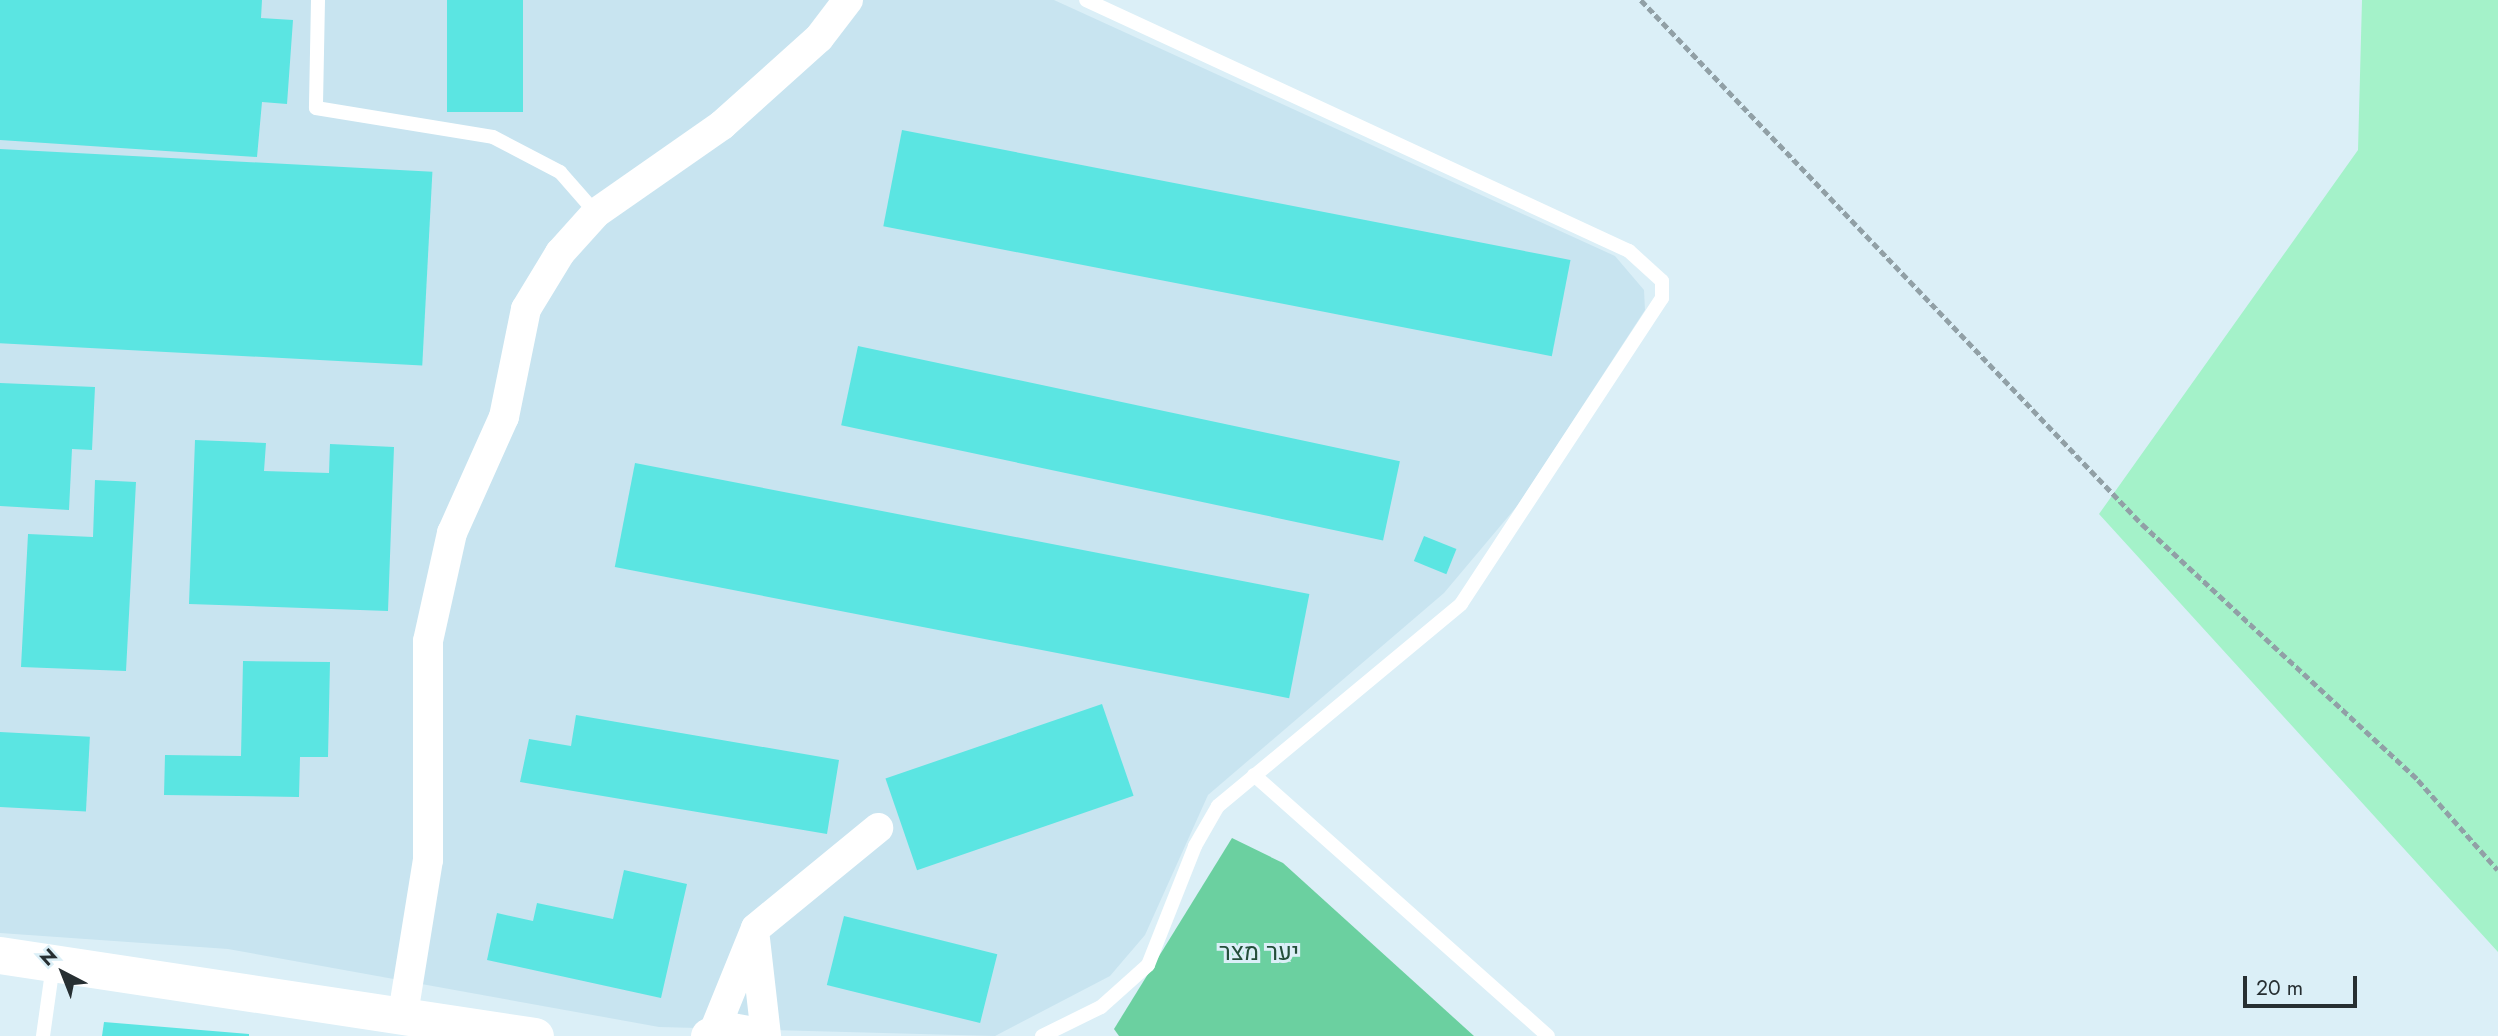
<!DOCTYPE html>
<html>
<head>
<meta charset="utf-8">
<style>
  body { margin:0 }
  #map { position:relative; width:2498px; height:1036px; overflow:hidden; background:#dbeff7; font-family:Jost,Heebo,sans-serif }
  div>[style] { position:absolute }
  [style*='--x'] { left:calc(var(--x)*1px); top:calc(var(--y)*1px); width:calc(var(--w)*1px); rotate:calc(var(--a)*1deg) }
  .built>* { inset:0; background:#c8e4f0 }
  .green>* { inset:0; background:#a4f2c9 }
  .forest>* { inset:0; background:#6bd0a0 }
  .building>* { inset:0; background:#5be5e2; transform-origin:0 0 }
  .path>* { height:4.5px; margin-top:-2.25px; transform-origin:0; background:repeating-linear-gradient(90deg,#91a0a6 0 7px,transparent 0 10.5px) }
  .service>* { height:14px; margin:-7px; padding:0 7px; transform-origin:7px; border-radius:7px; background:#fff }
  .minor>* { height:30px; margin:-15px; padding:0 15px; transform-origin:15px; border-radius:15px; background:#fff }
  .tertiary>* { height:37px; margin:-18.5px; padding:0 18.5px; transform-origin:18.5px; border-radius:18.5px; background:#fff }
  span { translate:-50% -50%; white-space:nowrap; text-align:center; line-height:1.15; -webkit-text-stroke:6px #dbeff7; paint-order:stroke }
  .park-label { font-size:24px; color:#244e3a }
  .north { position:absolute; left:28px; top:938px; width:70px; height:70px; -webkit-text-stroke:5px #dbeff7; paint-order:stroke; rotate:318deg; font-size:19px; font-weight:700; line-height:28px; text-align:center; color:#272f32 }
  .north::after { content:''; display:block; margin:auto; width:24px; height:32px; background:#272f32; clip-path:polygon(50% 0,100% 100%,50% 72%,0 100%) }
  .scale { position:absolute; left:2243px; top:976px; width:114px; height:32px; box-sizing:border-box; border:4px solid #272f32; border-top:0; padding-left:9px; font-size:21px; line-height:24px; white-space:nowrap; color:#272f32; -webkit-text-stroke:5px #dbeff7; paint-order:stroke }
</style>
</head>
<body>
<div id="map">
  <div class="built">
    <i style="clip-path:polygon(0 0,1054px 0,1615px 256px,1644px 290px,1645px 310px,1518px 505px,1444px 593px,1208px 795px,1145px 935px,1110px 976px,995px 1036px,659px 1027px,228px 949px,0 933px)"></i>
  </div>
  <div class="green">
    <i style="clip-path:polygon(2362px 0,2498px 0,2498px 952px,2099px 514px,2358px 150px)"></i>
  </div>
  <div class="forest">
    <i style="clip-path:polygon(1232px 838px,1283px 863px,1474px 1036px,1119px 1036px,1114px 1029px)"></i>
  </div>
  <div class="building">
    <i style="clip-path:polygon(0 0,262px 0,261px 18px,293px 20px,287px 104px,262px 102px,257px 157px,0 140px)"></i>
    <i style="left:447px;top:0;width:76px;height:112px"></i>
    <i style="left:902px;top:130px;width:681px;height:98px;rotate:11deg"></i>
    <i style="left:0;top:149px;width:433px;height:194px;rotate:3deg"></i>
    <i style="left:858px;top:346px;width:554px;height:81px;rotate:12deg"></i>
    <i style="clip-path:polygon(0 383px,95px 387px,92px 450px,72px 449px,69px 510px,0 506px)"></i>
    <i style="clip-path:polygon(195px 440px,266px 443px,264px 471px,329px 473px,330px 444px,394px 447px,388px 611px,189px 604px)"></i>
    <i style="left:635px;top:463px;width:687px;height:106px;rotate:11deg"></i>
    <i style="clip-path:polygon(95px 480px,136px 482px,126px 671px,21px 667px,28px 534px,93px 537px)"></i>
    <i style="left:1424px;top:536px;width:35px;height:27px;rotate:22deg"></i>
    <i style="clip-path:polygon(243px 661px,330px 662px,328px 757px,300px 757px,299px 797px,164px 795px,165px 755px,241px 756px)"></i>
    <i style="left:1102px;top:704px;width:97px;height:229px;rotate:71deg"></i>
    <i style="clip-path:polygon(576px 715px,839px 760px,827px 834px,520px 782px,529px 739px,571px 746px)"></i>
    <i style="left:0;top:732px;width:90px;height:75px;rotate:3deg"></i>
    <i style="clip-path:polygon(624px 870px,687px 884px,661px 998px,487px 960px,497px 913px,533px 921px,537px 903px,613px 919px)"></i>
    <i style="left:844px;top:916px;width:158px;height:71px;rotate:14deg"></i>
    <i style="clip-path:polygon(104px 1022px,249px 1034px,249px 1036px,102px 1036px)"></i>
  </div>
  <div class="path">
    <i style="--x:1641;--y:0;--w:725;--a:46.29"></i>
    <i style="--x:2142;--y:524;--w:376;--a:42.8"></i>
    <i style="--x:2418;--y:780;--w:120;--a:48.4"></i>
  </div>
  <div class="service">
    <i style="--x:318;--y:0;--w:108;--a:91.1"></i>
    <i style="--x:316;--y:108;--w:179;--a:9.3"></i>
    <i style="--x:493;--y:137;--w:76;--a:27.6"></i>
    <i style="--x:560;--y:172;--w:55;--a:48.7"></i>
    <i style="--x:1254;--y:775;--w:393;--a:41.6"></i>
    <i style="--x:43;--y:1036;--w:72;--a:-82"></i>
    <i style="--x:1042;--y:1036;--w:66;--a:-26.2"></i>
    <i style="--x:1101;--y:1007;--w:63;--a:-41.8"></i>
    <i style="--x:1148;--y:965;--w:128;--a:-68.4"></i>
    <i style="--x:1195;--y:846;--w:46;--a:-60.1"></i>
    <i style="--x:1218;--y:806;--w:316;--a:-39.7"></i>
    <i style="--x:1461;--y:604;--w:366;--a:-56.7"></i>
    <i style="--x:1662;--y:298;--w:17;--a:-90"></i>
    <i style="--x:1662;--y:281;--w:45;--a:-137.7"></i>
    <i style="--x:1629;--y:251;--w:598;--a:-155.19"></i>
  </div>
  <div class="minor">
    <i style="--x:755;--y:939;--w:98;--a:83.5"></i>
    <i style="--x:403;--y:1014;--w:156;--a:-80.8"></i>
    <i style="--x:428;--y:860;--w:219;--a:-90"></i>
    <i style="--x:428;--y:641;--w:111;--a:-77.5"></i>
    <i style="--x:452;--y:533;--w:127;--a:-65.9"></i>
    <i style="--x:504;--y:417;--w:110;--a:-78.5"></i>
    <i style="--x:526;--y:309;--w:66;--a:-58.7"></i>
    <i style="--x:560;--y:253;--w:54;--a:-48"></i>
    <i style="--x:596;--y:213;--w:154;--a:-34.9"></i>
    <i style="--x:722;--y:125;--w:130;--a:-41.9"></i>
    <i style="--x:819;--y:38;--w:48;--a:-52.7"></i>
    <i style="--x:713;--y:1034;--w:114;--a:-67.9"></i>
    <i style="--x:756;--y:928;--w:158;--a:-39.3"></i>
  </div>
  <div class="tertiary">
    <i style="--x:0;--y:955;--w:541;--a:8.61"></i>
    <i style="--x:709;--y:1036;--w:23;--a:-13"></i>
    <i style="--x:731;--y:1031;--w:27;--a:10"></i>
  </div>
  <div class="park-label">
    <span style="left:1259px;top:952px">יער מצר</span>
  </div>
  <div class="north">N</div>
  <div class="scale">20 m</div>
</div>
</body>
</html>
